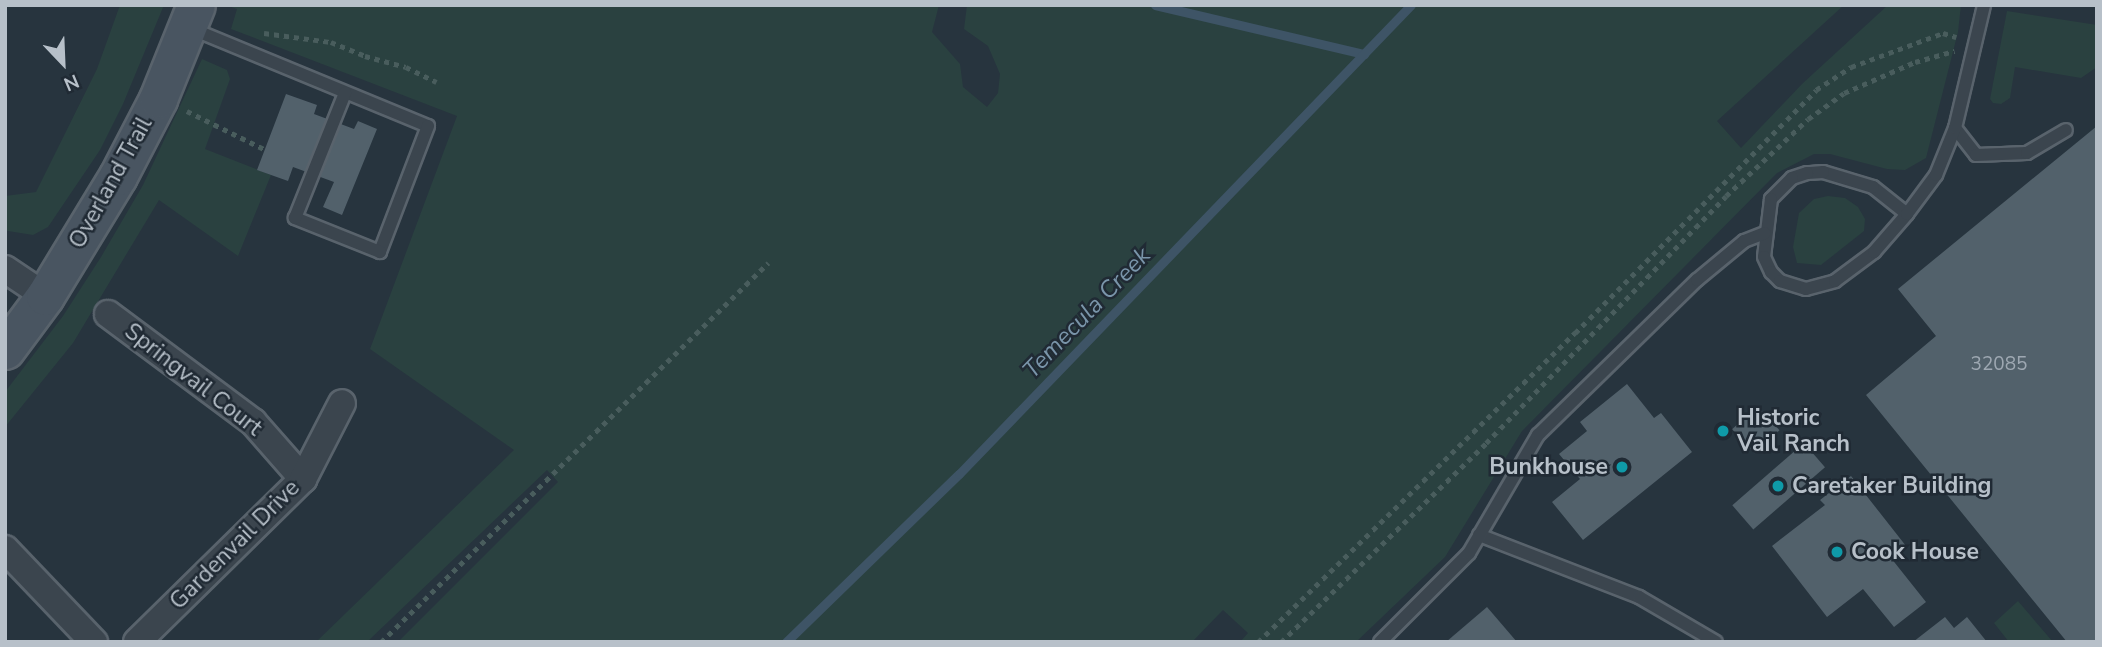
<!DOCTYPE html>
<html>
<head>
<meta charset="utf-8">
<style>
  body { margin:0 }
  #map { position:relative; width:2102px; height:647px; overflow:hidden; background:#27343e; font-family:"Nunito Sans",sans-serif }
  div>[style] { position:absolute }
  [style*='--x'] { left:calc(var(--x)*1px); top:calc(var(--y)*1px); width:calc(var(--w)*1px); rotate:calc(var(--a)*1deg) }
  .green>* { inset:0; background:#2a4140 }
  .stream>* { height:9px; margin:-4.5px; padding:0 4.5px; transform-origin:4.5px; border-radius:4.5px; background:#3e5466 }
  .building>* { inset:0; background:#52616b; transform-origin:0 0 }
  .path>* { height:4.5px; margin-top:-2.25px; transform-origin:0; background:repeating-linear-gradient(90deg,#495d5d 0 5px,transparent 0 10px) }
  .roads { filter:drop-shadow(2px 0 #59636c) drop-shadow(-2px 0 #59636c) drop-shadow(0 2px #59636c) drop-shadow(0 -2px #59636c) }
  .lane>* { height:12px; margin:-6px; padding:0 6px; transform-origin:6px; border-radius:6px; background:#3b454e }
  .street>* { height:26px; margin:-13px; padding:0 13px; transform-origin:13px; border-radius:13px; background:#3b454e }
  .secondary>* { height:37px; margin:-18.5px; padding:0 18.5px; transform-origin:18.5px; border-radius:18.5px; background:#495561 }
  .dots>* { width:19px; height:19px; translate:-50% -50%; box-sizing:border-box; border:4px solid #202a34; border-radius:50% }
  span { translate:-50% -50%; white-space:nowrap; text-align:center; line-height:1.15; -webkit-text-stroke:5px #202a34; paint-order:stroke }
  .number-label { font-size:19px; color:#9ea8b2 }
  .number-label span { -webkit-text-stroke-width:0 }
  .street-label { font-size:23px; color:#b7c0c9 }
  .poi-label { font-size:23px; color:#b7c0c9; font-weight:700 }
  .left { translate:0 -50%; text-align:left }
  .right { translate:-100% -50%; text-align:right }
  .water-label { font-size:24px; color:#7a95aa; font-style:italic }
  .frame { position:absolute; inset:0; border:7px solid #b7c0c9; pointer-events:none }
  .north { position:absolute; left:28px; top:28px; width:70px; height:70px; -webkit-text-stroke:5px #202a34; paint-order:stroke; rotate:157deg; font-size:19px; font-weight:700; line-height:28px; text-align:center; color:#b7c0c9 }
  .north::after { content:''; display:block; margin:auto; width:24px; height:32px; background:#b7c0c9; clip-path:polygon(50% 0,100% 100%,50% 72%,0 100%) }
</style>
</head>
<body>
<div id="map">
  <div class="green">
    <i style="clip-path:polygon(120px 5px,164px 5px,123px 104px,100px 150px,48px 227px,33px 235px,8px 231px,5px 230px,5px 196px,36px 192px,97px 69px)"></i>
    <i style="clip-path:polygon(225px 5px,939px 5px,932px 32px,960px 64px,963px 87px,987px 107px,998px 93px,1000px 74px,988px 46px,964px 29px,967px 5px,1844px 5px,1717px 121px,1741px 148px,1802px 84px,1888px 5px,1961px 5px,1958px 32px,1926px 158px,1905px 170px,1887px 169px,1830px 154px,1814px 154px,1777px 173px,1522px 431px,1445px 557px,1356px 642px,1240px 642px,1248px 633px,1223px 610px,1192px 642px,398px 642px,558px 482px,547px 470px,367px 642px,316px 642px,514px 450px,370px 349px,457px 116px,231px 29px,237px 9px)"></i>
    <i style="clip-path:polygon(2007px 11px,2097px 25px,2097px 67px,2081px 78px,2015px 67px,2010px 98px,2001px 104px,1993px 103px,1990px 99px)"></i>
    <i style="clip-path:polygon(202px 59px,227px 70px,230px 79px,205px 149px,271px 175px,238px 256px,159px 200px,73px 343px,5px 427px,5px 392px,63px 316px,101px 257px,143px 185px)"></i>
    <i style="clip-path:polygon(1828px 196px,1845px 198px,1858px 207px,1865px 219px,1864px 231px,1821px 265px,1797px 263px,1793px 247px,1799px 213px,1814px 199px)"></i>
    <i style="clip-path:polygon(2018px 601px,2053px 642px,2009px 642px,1994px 623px)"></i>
  </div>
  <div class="stream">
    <i style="--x:1155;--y:5;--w:215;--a:13.2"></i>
    <i style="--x:786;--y:642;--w:241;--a:-44.2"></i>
    <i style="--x:959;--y:474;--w:651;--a:-46.06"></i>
  </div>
  <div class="building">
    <i style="clip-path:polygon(286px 94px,317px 105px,314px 114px,354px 129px,358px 121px,377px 129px,342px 215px,323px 207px,334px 182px,293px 167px,288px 181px,257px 170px)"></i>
    <i style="clip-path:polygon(2097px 126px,2097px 642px,2067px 642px,1866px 395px,1936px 336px,1898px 289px)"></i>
    <i style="clip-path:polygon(1627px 384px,1654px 418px,1661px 413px,1692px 452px,1583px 540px,1552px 502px,1580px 479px,1559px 454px,1587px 431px,1580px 422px)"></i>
    <i style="left:1757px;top:406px;width:33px;height:34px;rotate:47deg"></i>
    <i style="left:1804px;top:443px;width:32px;height:95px;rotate:49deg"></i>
    <i style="clip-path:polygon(1851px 476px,1906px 546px,1891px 558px,1926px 602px,1894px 627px,1863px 589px,1827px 617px,1772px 546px,1825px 505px,1820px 500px)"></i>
    <i style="clip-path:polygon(1487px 607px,1517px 642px,1446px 642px)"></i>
    <i style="clip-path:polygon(1945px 617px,1954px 628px,1967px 617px,1987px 642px,1913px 642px)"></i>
  </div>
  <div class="path">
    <i style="--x:264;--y:33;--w:68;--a:7.7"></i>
    <i style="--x:331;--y:42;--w:37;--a:22"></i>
    <i style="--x:365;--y:56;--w:42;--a:15"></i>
    <i style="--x:406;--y:67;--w:34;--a:26"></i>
    <i style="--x:187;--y:111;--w:86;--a:26.3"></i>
    <i style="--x:381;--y:642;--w:542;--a:-44.4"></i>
    <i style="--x:1258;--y:642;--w:443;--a:-44.3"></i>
    <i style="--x:1575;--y:333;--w:342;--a:-45.2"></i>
    <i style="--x:1816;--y:90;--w:42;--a:-33.3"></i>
    <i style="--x:1851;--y:67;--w:98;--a:-20.3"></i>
    <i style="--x:1943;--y:33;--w:14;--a:17"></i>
    <i style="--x:1281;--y:642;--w:286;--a:-44.1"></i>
    <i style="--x:1486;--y:443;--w:344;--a:-45.8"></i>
    <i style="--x:1726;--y:196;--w:112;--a:-43.2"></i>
    <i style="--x:1808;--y:119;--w:44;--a:-35.8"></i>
    <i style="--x:1844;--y:93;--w:77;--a:-23.6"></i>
    <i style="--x:1915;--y:62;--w:41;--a:-15.8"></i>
  </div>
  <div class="roads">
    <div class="lane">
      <i style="--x:190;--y:28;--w:257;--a:22.4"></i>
      <i style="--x:428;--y:126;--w:135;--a:110.9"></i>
      <i style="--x:380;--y:252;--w:92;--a:-158.2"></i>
      <i style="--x:295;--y:218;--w:135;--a:-68.2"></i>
      <i style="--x:1955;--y:128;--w:34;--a:52"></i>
      <i style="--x:1976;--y:155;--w:51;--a:-2.2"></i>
      <i style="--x:2027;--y:153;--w:45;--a:-30.5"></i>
      <i style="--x:1907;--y:214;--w:43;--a:-141.5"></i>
      <i style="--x:1873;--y:187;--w:52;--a:-163.3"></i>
      <i style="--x:1823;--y:172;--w:16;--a:176"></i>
      <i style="--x:1807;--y:173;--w:16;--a:162"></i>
      <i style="--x:1792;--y:178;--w:30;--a:135"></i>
      <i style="--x:1771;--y:199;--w:58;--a:96.9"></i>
      <i style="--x:1764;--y:257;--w:17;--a:65"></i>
      <i style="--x:1771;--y:272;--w:13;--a:45"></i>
      <i style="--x:1780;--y:281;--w:27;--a:17"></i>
      <i style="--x:1806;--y:289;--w:30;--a:-15"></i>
      <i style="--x:1835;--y:281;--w:49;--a:-36.6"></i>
      <i style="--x:1874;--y:252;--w:50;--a:-49"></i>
      <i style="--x:1907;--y:214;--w:49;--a:-53.4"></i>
      <i style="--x:1936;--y:175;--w:51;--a:-68"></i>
      <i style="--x:1955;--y:128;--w:126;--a:-76.7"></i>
      <i style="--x:1479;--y:535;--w:172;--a:21.2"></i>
      <i style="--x:1639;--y:597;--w:89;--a:30.3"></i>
      <i style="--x:1380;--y:642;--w:126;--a:-45"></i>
      <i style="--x:1469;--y:553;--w:137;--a:-59.7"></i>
      <i style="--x:1538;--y:435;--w:222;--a:-44.3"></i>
      <i style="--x:1697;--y:280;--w:61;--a:-39.7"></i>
      <i style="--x:1744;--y:241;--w:22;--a:-21"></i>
    </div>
    <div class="street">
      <i style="--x:5;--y:269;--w:48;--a:34"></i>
      <i style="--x:108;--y:314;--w:181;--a:36.7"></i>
      <i style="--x:253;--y:422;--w:76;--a:48.7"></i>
      <i style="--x:5;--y:549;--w:129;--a:46.3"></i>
      <i style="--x:137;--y:642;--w:233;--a:-44.5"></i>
      <i style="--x:303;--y:479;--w:85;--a:-62.8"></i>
    </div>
    <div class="secondary">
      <i style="--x:5;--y:350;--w:67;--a:-53.5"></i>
      <i style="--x:45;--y:296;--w:140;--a:-58.7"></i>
      <i style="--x:118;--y:176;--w:87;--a:-62.5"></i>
      <i style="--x:158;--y:99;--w:101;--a:-68"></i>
    </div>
  </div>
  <div class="dots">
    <i style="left:1723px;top:431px;background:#0f9aa8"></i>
    <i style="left:1622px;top:467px;background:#0f9aa8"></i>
    <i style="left:1778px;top:486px;background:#0f9aa8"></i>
    <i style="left:1837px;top:552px;background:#0f9aa8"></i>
  </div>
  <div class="number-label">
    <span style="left:1999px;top:365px">32085</span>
  </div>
  <div class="street-label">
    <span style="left:111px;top:183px;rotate:-61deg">Overland Trail</span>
    <span style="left:193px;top:380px;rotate:38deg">Springvail Court</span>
    <span style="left:235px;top:545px;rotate:-45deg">Gardenvail Drive</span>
  </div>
  <div class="poi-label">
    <span class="left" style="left:1737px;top:431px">Historic<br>Vail Ranch</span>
    <span class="right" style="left:1608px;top:467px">Bunkhouse</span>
    <span class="left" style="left:1792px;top:486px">Caretaker Building</span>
    <span class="left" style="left:1851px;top:552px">Cook House</span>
  </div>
  <div class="water-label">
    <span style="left:1087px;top:313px;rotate:-46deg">Temecula Creek</span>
  </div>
  <div class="frame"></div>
  <div class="north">N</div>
</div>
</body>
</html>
